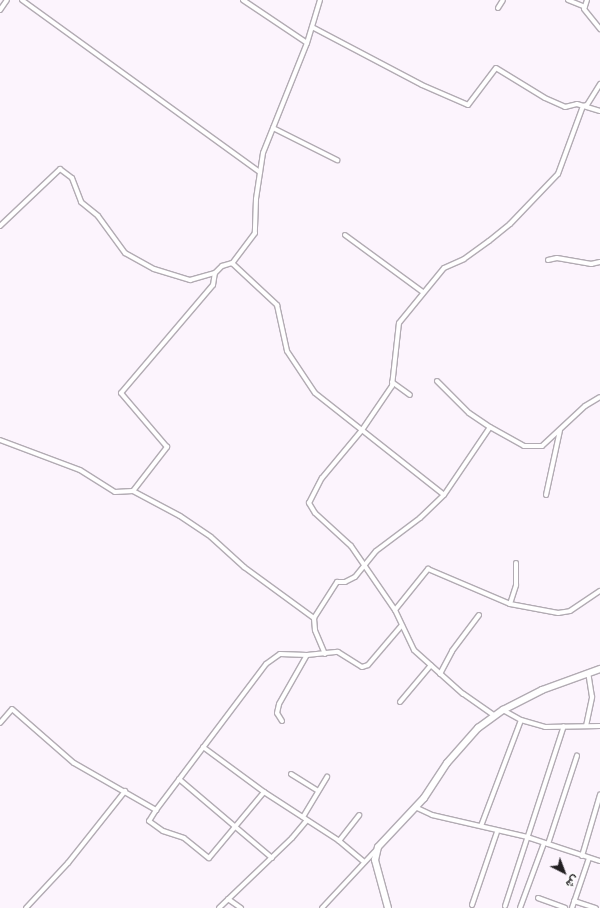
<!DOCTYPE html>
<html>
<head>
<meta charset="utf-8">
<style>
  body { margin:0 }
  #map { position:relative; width:600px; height:908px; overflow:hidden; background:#fcf4fd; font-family:"Work Sans",Vazirmatn,sans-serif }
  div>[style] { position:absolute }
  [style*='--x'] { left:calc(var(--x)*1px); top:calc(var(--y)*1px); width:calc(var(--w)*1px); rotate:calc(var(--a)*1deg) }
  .roads { filter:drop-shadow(1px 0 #b2abb3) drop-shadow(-1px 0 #b2abb3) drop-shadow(0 1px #b2abb3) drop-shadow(0 -1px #b2abb3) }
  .street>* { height:4px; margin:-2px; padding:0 2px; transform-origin:2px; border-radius:2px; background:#fff }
  .secondary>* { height:6px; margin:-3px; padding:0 3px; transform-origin:3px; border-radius:3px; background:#fff }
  span { translate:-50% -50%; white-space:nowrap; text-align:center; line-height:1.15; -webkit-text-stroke:3px #fff; paint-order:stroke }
  .north { position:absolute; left:544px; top:852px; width:40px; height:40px; -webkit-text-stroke:3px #fff; paint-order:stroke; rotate:138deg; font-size:11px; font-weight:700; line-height:16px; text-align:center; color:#221f22 }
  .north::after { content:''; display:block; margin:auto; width:14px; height:18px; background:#221f22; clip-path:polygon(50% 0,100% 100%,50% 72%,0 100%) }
</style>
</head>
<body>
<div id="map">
  <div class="roads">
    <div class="street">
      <i style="--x:22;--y:0;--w:294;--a:35.9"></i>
      <i style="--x:243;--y:0;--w:77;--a:33.9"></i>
      <i style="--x:320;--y:0;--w:45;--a:106.8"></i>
      <i style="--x:307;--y:43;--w:118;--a:111.8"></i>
      <i style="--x:263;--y:153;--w:47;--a:98.7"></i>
      <i style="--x:256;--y:199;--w:34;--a:92"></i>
      <i style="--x:255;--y:233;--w:38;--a:127"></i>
      <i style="--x:232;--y:263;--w:62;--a:43"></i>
      <i style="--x:277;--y:305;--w:47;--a:77.7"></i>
      <i style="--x:287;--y:351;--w:50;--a:56.3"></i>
      <i style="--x:315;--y:393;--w:164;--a:38.3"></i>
      <i style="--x:568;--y:0;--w:18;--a:22"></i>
      <i style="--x:587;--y:0;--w:9;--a:108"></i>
      <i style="--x:584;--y:9;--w:26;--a:51"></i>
      <i style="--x:498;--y:8;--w:9;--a:-58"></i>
      <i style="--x:0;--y:10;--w:12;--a:-55"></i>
      <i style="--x:312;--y:27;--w:124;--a:27.8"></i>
      <i style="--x:422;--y:85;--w:50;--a:23.5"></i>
      <i style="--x:468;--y:105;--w:46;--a:-52.9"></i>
      <i style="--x:496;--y:68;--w:57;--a:31.5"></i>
      <i style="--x:545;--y:98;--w:22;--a:24"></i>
      <i style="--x:565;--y:107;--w:12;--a:-14"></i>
      <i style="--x:577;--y:104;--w:24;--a:17"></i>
      <i style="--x:273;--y:128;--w:72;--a:26.6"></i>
      <i style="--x:0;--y:226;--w:83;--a:-43.5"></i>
      <i style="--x:60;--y:169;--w:15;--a:37"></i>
      <i style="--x:72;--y:178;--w:26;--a:69"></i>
      <i style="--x:81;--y:202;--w:22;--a:39"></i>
      <i style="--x:98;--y:216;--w:46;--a:53.9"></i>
      <i style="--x:125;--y:253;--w:33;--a:29"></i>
      <i style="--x:154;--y:269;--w:38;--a:17"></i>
      <i style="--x:190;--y:280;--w:26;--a:-16"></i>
      <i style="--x:345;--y:235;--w:97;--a:36.2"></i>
      <i style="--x:548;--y:260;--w:9;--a:-13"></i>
      <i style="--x:557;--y:258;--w:35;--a:10"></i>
      <i style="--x:591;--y:264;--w:9;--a:-13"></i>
      <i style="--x:437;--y:381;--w:45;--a:45"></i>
      <i style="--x:469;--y:413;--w:25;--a:34"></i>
      <i style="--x:392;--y:382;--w:22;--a:36"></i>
      <i style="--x:0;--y:440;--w:85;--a:20.6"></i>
      <i style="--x:80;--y:470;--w:41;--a:32.2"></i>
      <i style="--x:115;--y:492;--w:18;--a:-3"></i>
      <i style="--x:133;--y:491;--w:53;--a:28"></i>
      <i style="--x:180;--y:516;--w:37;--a:34"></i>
      <i style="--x:211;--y:537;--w:45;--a:42.3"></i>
      <i style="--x:244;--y:567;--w:87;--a:36.1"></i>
      <i style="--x:133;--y:491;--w:56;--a:-52.3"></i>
      <i style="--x:167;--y:447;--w:71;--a:-130.4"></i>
      <i style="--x:121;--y:393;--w:142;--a:-49.6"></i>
      <i style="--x:213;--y:285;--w:12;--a:-81"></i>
      <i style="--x:215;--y:273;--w:10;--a:-45"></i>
      <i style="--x:222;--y:266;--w:10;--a:-17"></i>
      <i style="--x:546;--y:495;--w:66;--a:-77.8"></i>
      <i style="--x:510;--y:604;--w:20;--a:-72"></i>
      <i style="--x:516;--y:585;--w:22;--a:-90"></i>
      <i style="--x:395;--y:610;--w:53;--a:-51.2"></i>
      <i style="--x:428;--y:569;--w:89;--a:23.1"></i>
      <i style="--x:510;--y:604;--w:49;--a:10.6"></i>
      <i style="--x:558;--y:613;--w:12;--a:-9"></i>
      <i style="--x:570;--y:611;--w:36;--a:-34"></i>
      <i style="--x:325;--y:654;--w:26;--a:-113"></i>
      <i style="--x:315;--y:630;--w:12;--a:-95"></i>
      <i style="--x:314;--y:618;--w:43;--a:-57.4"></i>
      <i style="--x:337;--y:582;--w:8;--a:0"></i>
      <i style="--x:345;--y:582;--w:11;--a:-27"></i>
      <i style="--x:355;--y:577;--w:33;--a:-51"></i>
      <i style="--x:376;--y:551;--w:55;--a:-36.9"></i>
      <i style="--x:420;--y:518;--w:33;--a:-44"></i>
      <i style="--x:444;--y:495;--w:82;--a:-55.9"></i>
      <i style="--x:490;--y:427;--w:39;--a:29"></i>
      <i style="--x:524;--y:446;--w:18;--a:0"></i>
      <i style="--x:542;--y:446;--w:59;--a:-42.9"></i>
      <i style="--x:585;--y:406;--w:17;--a:-31"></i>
      <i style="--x:440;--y:674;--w:26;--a:-62"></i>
      <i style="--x:452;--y:651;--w:45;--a:-53.1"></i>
      <i style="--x:400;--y:702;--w:48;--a:-50"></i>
      <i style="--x:503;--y:710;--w:21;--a:29"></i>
      <i style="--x:521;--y:720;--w:25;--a:16"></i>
      <i style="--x:545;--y:727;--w:55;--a:-1"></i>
      <i style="--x:495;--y:716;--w:39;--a:-145"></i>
      <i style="--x:463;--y:694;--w:66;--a:-138.1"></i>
      <i style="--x:414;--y:650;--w:44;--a:-115.4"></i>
      <i style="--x:395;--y:610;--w:78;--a:-124.5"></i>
      <i style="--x:351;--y:546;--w:49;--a:-137.5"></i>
      <i style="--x:315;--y:513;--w:12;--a:-121"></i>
      <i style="--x:309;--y:503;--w:28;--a:-63"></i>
      <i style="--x:322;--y:478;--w:62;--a:-50.2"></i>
      <i style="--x:362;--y:430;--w:53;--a:-55.7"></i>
      <i style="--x:392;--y:386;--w:63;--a:-83.7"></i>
      <i style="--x:399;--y:323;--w:71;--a:-50.7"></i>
      <i style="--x:444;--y:268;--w:22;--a:-24"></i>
      <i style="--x:464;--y:259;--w:31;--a:-36"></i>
      <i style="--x:489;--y:241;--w:27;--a:-39"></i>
      <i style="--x:510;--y:224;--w:69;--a:-46.2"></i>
      <i style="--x:558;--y:174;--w:72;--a:-69.8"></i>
      <i style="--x:583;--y:106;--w:4;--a:-14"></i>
      <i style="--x:587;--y:105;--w:25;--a:-58"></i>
      <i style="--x:282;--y:721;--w:9;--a:-122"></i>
      <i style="--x:277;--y:713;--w:9;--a:-77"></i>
      <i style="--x:279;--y:704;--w:56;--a:-60.3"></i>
      <i style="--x:0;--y:723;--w:18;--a:-49"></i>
      <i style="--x:12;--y:709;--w:82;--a:41.1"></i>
      <i style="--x:74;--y:763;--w:95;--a:29.8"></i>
      <i style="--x:156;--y:810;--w:183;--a:-53"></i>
      <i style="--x:266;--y:664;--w:17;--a:-36"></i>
      <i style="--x:280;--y:654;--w:27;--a:2"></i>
      <i style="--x:307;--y:655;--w:31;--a:-6"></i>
      <i style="--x:338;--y:652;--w:28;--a:32"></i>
      <i style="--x:362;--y:667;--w:6;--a:-18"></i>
      <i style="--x:368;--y:665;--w:52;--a:-49.6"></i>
      <i style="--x:586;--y:726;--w:30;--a:-78"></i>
      <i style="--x:592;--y:697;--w:24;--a:-99"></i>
      <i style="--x:203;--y:747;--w:76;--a:36.4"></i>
      <i style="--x:264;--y:792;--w:88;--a:33"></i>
      <i style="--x:338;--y:840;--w:34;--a:40"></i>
      <i style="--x:291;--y:774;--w:31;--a:32"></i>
      <i style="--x:179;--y:779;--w:122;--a:40.3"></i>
      <i style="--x:415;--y:807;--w:19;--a:25"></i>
      <i style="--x:432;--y:815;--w:98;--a:13"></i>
      <i style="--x:527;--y:837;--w:77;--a:18.2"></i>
      <i style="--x:156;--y:810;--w:13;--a:122"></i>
      <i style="--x:149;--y:821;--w:17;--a:36"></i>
      <i style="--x:163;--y:831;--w:22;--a:18"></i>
      <i style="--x:184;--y:838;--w:32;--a:39"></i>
      <i style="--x:209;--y:858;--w:86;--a:-50.2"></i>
      <i style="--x:303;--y:817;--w:47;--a:-59"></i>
      <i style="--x:481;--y:826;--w:113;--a:-69.3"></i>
      <i style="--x:339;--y:841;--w:33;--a:-52"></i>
      <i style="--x:548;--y:844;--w:93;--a:-71.8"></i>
      <i style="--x:582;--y:856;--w:64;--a:-73.6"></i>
      <i style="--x:538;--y:898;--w:29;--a:20"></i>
      <i style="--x:228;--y:899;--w:16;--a:35"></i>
      <i style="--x:574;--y:901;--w:23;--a:18"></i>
      <i style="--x:472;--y:905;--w:77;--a:-71.1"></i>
      <i style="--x:505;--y:906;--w:189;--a:-71.9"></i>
      <i style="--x:26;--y:908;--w:62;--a:-47"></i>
      <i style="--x:68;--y:863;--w:92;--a:-51.6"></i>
      <i style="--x:219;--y:908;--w:101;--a:-43.8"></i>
      <i style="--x:292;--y:838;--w:23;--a:-50"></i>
      <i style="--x:322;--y:908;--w:81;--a:-47"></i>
      <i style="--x:520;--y:908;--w:69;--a:-69.7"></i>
      <i style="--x:572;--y:908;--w:53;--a:-71.2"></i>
    </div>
    <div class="secondary">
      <i style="--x:388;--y:908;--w:50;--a:-105.2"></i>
      <i style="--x:375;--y:860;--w:13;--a:-77"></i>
      <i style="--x:378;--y:847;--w:67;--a:-46.8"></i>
      <i style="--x:424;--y:798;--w:42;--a:-56.7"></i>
      <i style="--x:447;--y:763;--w:47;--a:-48.5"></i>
      <i style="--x:478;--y:728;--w:31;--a:-36"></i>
      <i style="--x:503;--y:710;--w:44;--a:-27.1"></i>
      <i style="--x:542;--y:690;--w:62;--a:-19.9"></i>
    </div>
  </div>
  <div class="north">ش</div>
</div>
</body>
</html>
